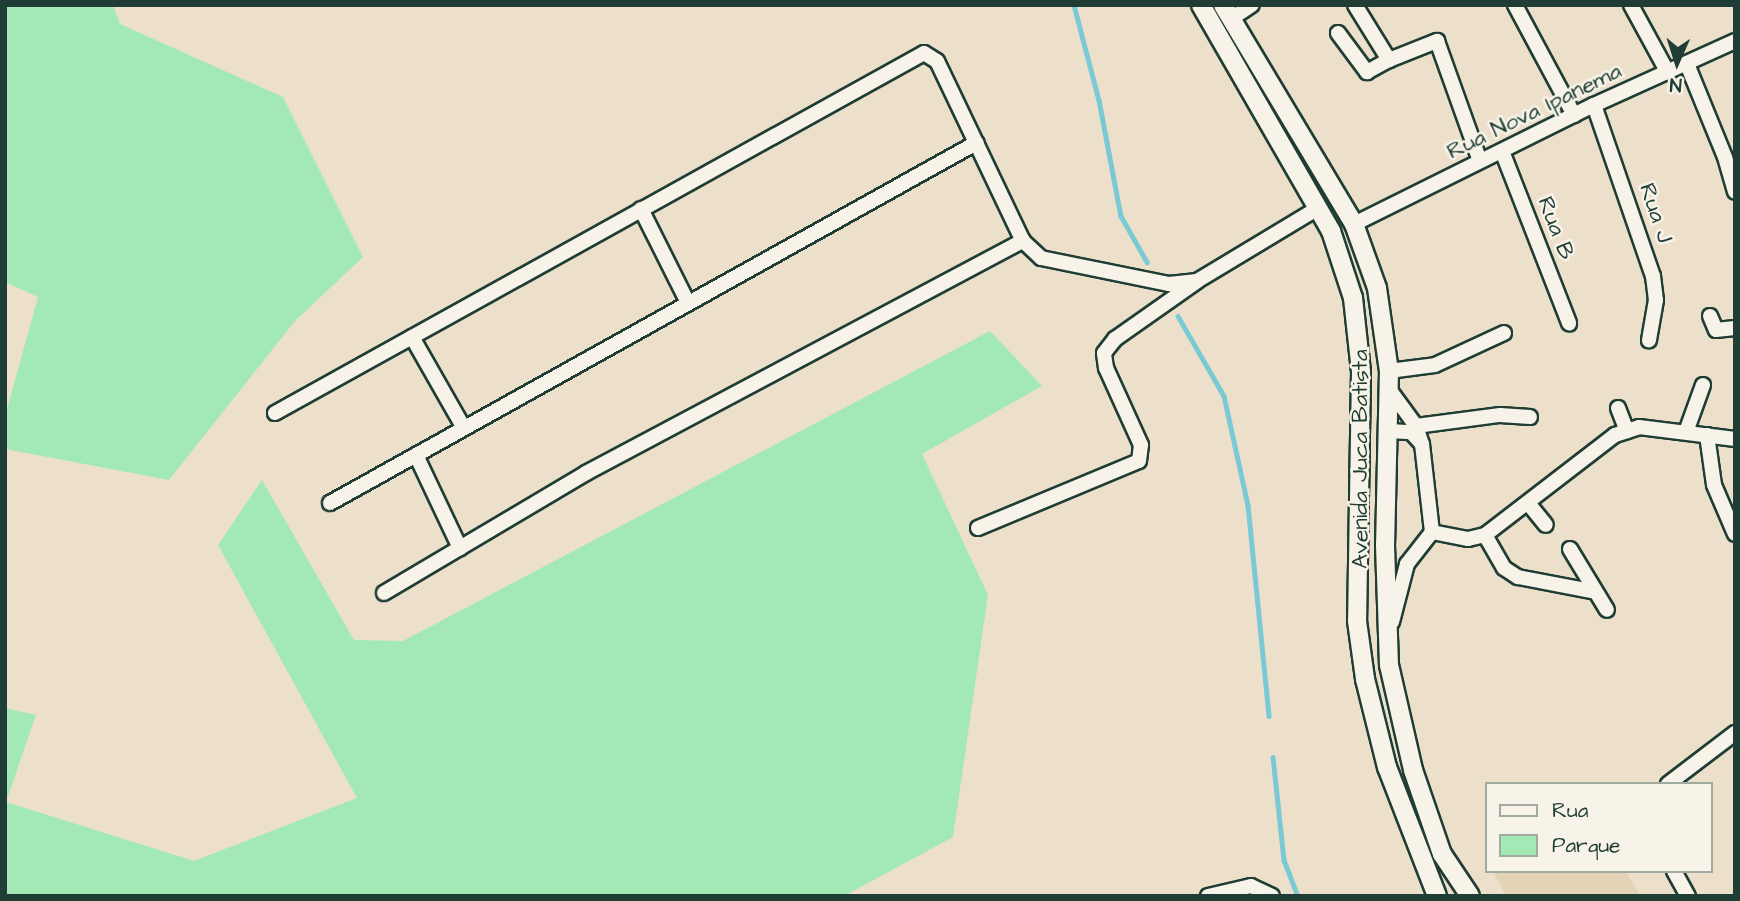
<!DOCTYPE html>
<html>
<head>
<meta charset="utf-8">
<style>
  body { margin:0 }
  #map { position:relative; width:1740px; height:901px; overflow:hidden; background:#ece0cb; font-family:"Architects Daughter",sans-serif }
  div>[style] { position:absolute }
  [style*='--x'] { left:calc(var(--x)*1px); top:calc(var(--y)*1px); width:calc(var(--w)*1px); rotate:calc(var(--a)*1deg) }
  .built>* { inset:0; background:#e4d3b7 }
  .green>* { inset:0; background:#a3e9b5 }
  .stream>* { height:4.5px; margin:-2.25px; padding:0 2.25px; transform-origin:2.25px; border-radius:2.25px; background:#7acad5 }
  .roads { filter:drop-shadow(2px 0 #1f3d34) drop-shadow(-2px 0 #1f3d34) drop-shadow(0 2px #1f3d34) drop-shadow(0 -2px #1f3d34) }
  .minor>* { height:14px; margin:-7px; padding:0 7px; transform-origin:7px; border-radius:7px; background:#f7f3e8 }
  .major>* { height:18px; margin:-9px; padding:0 9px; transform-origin:9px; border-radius:9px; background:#f7f3e8 }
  span { translate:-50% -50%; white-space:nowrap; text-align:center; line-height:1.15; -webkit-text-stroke:5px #f7f3e8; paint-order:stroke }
  .street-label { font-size:23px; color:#1f3d34 }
  .frame { position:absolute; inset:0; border:7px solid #1f3d34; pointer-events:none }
  .legend { position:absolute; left:1485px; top:782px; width:228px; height:91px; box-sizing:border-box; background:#f7f3e8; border:2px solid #a1aaa0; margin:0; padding:9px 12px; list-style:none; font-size:21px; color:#1f3d34 }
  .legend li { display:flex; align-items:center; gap:14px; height:35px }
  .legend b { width:35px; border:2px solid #a1aaa0 }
  .north { position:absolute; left:1642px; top:28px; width:70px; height:70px; -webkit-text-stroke:5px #f7f3e8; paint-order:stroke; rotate:183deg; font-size:19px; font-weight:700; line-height:28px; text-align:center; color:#1f3d34 }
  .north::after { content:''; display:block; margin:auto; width:24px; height:32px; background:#1f3d34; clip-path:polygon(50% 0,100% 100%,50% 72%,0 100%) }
</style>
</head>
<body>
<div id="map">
  <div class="built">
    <i style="clip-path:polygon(1493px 871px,1626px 871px,1640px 896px,1506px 896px)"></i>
  </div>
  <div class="green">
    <i style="clip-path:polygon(5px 5px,113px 5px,120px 24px,283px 97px,363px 257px,295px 321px,169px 480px,5px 449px,5px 416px,38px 297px,5px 282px)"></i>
    <i style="clip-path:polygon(990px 331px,1042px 386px,922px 454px,988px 595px,953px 837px,844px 896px,5px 896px,5px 708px,36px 715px,6px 802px,194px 861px,357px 798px,218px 545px,262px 480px,354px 640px,403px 641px)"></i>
  </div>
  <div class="stream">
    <i style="--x:1074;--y:5;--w:98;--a:75.3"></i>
    <i style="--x:1099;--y:100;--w:118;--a:79.3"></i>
    <i style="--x:1121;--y:216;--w:53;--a:60.5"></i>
    <i style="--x:1178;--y:316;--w:92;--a:60.1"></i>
    <i style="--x:1224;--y:396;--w:112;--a:77.6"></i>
    <i style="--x:1248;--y:505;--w:212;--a:84.3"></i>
    <i style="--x:1273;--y:757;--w:104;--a:83.9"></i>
    <i style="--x:1284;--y:860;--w:39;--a:69"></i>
  </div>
  <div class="roads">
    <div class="minor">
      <i style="--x:1355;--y:5;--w:65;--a:58.3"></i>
      <i style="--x:1389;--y:60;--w:52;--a:-21.6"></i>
      <i style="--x:1437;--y:41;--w:127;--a:70.3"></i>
      <i style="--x:1515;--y:5;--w:125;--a:61.8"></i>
      <i style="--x:1631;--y:5;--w:77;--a:61.4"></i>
      <i style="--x:1231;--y:19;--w:25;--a:-34"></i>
      <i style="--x:1338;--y:33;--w:49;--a:53.4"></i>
      <i style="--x:1367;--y:72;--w:25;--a:-29"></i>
      <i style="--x:1687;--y:64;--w:100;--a:67.8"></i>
      <i style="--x:1725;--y:157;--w:36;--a:74"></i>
      <i style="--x:1594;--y:105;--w:181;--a:71"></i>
      <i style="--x:1653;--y:276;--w:24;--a:83"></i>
      <i style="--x:1656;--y:300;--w:41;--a:99.9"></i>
      <i style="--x:1502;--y:151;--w:185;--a:68.7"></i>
      <i style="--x:641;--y:209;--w:105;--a:63.4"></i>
      <i style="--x:1354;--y:224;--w:268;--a:-26.4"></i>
      <i style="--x:1594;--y:105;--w:155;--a:-24.4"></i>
      <i style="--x:1710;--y:316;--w:15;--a:67"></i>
      <i style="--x:1716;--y:330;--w:19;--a:-6"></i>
      <i style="--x:412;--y:337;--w:105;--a:60.3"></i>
      <i style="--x:1389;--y:371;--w:46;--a:-7.4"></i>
      <i style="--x:1435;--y:365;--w:76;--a:-24.9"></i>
      <i style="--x:1389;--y:389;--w:46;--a:53.9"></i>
      <i style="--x:1416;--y:426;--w:19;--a:72"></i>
      <i style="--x:1422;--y:444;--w:89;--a:83.5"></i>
      <i style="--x:1432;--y:532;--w:41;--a:128"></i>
      <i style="--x:1407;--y:564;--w:60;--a:104.5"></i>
      <i style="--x:1618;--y:408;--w:25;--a:69"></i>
      <i style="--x:275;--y:413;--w:742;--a:-29.02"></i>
      <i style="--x:924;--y:53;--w:15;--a:32"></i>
      <i style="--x:937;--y:61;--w:199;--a:64.5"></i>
      <i style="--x:1023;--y:241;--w:25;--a:43"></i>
      <i style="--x:1041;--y:258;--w:131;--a:11.5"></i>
      <i style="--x:1169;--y:284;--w:28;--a:-6"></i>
      <i style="--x:1197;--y:281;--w:141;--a:-31.1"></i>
      <i style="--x:1416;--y:426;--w:85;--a:-7.5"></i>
      <i style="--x:1500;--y:415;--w:30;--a:4"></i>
      <i style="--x:1389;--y:431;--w:22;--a:3"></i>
      <i style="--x:1411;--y:432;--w:15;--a:48"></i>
      <i style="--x:1686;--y:432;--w:50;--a:-70.1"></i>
      <i style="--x:1707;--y:435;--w:50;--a:82"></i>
      <i style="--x:1714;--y:485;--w:53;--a:66.8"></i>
      <i style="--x:416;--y:455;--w:103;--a:64.7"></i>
      <i style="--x:330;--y:503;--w:740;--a:-29.13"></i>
      <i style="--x:1528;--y:503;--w:28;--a:51"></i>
      <i style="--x:978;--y:528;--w:174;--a:-22.6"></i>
      <i style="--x:1139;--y:461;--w:16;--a:-83"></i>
      <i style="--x:1141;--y:445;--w:85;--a:-114.4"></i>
      <i style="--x:1106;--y:368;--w:15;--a:-98"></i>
      <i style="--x:1104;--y:353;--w:18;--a:-52"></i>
      <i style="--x:1115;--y:339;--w:99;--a:-35.1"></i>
      <i style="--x:1432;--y:532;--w:37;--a:11"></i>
      <i style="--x:1468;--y:539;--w:17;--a:-13"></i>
      <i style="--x:1485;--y:535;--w:164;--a:-37.6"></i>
      <i style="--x:1615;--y:435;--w:25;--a:-18"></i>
      <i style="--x:1639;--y:427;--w:97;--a:7.1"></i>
      <i style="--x:1485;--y:535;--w:38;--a:60"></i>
      <i style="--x:1504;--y:568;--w:17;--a:33"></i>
      <i style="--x:1518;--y:577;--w:79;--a:10.9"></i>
      <i style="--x:1570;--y:549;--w:71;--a:58.8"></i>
      <i style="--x:384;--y:593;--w:235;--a:-30.7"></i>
      <i style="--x:586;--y:473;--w:495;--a:-28"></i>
      <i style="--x:1668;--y:784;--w:84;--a:-37.3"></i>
      <i style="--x:1674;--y:871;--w:29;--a:61"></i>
      <i style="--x:1208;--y:896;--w:44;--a:-13.1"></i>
      <i style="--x:1251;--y:886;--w:23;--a:25"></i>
    </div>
    <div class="major">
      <i style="--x:1201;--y:5;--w:261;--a:60.1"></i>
      <i style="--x:1331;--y:231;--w:71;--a:71.8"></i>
      <i style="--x:1353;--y:298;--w:74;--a:83.8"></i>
      <i style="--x:1361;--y:372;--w:249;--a:90.9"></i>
      <i style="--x:1357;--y:621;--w:59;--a:82.1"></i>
      <i style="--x:1365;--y:679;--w:91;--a:76"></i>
      <i style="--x:1387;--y:767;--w:138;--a:68.8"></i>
      <i style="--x:1223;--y:5;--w:255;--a:59.1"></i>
      <i style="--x:1354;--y:224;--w:68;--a:70.2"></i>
      <i style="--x:1377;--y:288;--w:84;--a:81.8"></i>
      <i style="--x:1389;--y:371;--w:174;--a:91.3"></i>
      <i style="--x:1385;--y:545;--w:120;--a:88.1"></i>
      <i style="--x:1389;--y:665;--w:108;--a:77.1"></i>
      <i style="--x:1413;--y:770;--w:89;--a:71"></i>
      <i style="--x:1442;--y:854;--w:50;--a:56.3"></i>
    </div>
  </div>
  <div class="street-label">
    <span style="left:1534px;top:111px;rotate:-26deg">Rua Nova Ipanema</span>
    <span style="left:1656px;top:213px;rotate:71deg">Rua J</span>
    <span style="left:1556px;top:228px;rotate:69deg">Rua B</span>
    <span style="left:1360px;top:459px;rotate:-90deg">Avenida Juca Batista</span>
  </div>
  <div class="frame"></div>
  <ul class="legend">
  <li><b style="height:9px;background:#f7f3e8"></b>Rua</li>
  <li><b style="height:19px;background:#a3e9b5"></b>Parque</li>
  </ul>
  <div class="north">N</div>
</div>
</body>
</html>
